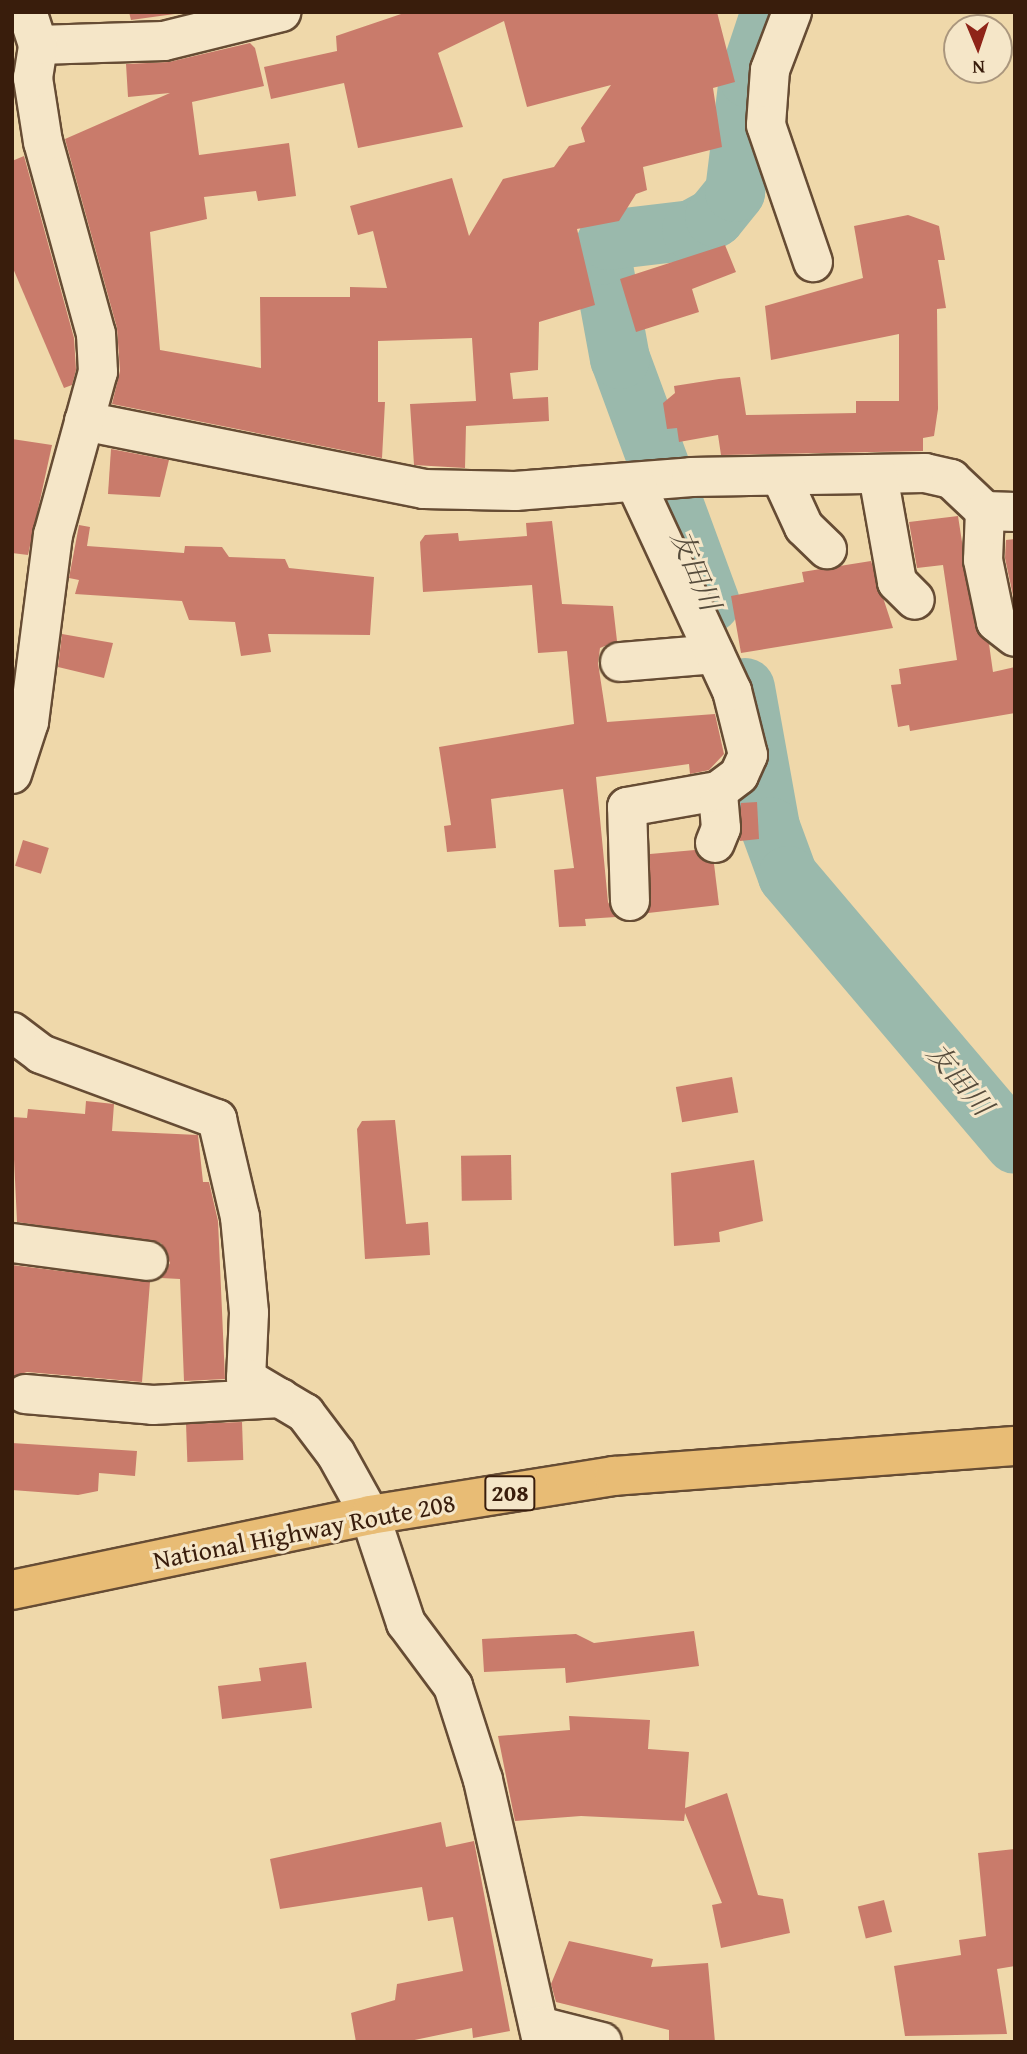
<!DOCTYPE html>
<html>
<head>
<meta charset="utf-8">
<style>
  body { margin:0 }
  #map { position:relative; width:1027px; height:2054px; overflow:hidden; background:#efd8aa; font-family:"Gentium Book Plus","Noto Serif JP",serif }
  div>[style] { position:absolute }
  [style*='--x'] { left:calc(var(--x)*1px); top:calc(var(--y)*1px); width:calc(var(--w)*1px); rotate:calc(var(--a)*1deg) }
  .river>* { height:60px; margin:-30px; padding:0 30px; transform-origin:30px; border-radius:30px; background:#9ab9ac }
  .building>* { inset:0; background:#c97b6b; transform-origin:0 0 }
  .roads { filter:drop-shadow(2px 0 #664c34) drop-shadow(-2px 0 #664c34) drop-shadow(0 2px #664c34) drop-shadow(0 -2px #664c34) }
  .minor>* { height:38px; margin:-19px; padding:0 19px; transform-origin:19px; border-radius:19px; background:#f5e6c8 }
  .highway>* { height:38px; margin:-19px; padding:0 19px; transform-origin:19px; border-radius:19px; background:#e8bc75 }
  span { translate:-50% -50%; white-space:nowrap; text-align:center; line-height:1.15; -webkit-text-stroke:6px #f5e6c8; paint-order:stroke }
  .shield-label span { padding:2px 5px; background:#f5e6c8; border:2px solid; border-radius:5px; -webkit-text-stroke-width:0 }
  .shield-label { font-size:24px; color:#391d0c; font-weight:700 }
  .street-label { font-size:26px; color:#391d0c }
  .water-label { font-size:28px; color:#564c3c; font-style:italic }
  .frame { position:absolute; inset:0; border:14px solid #391d0c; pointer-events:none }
  .north { position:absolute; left:943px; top:14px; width:70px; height:70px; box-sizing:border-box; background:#f5e6c8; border:2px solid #aa967d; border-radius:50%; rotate:178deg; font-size:19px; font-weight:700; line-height:28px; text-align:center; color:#391d0c }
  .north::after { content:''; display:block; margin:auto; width:24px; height:32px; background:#8f2418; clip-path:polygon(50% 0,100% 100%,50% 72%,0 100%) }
</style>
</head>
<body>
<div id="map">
  <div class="river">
    <i style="--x:710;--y:603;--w:260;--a:-110.2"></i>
    <i style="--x:620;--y:359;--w:106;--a:-100.4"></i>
    <i style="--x:601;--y:255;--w:17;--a:-65"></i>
    <i style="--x:608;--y:240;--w:85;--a:-6.8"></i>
    <i style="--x:692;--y:230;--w:26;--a:-29"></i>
    <i style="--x:715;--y:217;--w:32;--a:-51"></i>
    <i style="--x:735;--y:192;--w:115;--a:-83"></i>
    <i style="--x:749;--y:78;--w:70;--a:-71.6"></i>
    <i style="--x:745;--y:688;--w:141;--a:79.8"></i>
    <i style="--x:770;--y:827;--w:52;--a:69.8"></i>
    <i style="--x:788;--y:876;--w:351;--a:49.7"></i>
  </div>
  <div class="building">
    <i style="clip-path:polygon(129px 12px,189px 12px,131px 20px)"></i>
    <i style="clip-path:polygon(407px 12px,717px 12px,735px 82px,713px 88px,722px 147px,643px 167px,647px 190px,636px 194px,619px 221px,577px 229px,595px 305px,539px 322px,538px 370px,510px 373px,513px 399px,548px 397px,549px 421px,466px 426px,465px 468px,414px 465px,410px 404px,476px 401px,472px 338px,378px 341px,378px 402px,385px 402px,382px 458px,112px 404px,120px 371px,117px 328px,65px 139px,170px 93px,128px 97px,126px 64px,169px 62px,250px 43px,255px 48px,264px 86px,192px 102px,199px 155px,289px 143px,296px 196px,258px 201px,256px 191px,204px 197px,207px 219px,150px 232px,160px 350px,261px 368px,260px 297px,350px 297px,350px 287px,387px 288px,373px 231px,358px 235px,350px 206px,452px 178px,469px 236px,503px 179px,554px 167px,569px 146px,585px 142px,581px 128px,611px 85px,527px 107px,504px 21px,438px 53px,463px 127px,358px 148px,344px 83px,271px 99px,264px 67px,337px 51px,336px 36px)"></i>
    <i style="clip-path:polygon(24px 156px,74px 338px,76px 370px,72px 385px,64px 388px,12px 266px,12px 161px)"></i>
    <i style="clip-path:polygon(908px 215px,939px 226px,945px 260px,938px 260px,946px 308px,937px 309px,938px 409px,934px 436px,923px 438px,923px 451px,721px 455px,718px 435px,679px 442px,677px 428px,667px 429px,663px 403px,675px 393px,674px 386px,719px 379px,740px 377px,746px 415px,856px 413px,856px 401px,899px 401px,899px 334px,771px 360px,765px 306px,863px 278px,854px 226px)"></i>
    <i style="clip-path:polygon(725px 245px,736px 272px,692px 289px,699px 312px,636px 332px,620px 279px)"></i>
    <i style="clip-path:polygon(12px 439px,52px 445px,28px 555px,12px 553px)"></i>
    <i style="clip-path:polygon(111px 449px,169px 460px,160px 497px,108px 494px)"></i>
    <i style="clip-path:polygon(958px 516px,975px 626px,989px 644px,993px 672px,1015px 667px,1015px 713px,910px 731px,909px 725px,898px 727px,891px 685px,901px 684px,899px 669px,957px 660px,943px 565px,917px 568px,909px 522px)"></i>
    <i style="clip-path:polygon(552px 521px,562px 604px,613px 606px,617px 641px,600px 648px,598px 663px,607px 722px,715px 714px,724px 754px,709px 770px,690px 774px,689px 764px,596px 777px,608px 902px,616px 917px,585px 919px,586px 926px,559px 927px,554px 870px,574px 868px,563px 789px,491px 799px,496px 848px,447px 852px,444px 826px,451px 825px,439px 747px,574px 724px,567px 651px,538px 653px,532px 585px,423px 592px,420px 542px,425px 535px,458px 533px,459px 541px,527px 536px,526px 523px)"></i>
    <i style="clip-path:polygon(79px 525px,90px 527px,87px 546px,184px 553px,185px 546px,222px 547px,229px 557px,285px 559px,289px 568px,374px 577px,370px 635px,268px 634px,271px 652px,241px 656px,235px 622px,189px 620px,182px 601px,75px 594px,79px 580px,69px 578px)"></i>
    <i style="clip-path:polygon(1015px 539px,1015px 605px,1005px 558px,1006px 540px)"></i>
    <i style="clip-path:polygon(871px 561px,893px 628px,741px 653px,731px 596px,804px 582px,802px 572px)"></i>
    <i style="clip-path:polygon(62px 634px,113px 643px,104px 678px,58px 667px)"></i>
    <i style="clip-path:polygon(757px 802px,759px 839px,740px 841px,741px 803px)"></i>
    <i style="left:23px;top:840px;width:27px;height:27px;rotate:17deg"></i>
    <i style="clip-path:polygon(695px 850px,714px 864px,719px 905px,648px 913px,650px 854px)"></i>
    <i style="left:732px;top:1077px;width:36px;height:57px;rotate:80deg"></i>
    <i style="clip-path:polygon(86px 1101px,114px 1104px,112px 1131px,198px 1135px,203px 1182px,209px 1182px,218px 1221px,225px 1379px,184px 1381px,180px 1279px,161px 1278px,170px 1263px,161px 1243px,17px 1222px,12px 1117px,27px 1118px,28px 1109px,85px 1114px)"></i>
    <i style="clip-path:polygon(395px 1120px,406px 1224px,428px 1222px,430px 1255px,365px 1259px,357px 1129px,362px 1121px)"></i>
    <i style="left:511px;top:1155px;width:45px;height:50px;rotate:89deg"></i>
    <i style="clip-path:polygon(754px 1160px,763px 1221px,719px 1232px,720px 1242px,674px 1246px,671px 1173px)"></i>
    <i style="clip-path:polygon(12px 1265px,150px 1282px,142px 1382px,27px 1372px,12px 1377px)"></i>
    <i style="left:242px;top:1422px;width:38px;height:56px;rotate:88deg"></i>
    <i style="clip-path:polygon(12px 1443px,137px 1451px,135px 1476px,99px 1473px,98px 1491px,78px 1495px,12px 1490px)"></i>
    <i style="clip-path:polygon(694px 1631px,699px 1666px,566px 1683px,565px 1668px,484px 1672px,482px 1639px,576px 1634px,594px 1643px)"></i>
    <i style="clip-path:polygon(306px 1662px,312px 1708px,222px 1719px,218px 1686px,261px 1681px,259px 1668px)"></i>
    <i style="clip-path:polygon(569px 1716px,650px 1720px,648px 1749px,689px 1752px,685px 1808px,727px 1793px,758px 1895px,783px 1899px,790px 1933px,721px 1948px,712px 1905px,722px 1903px,685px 1813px,684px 1821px,581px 1816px,515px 1821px,498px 1736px,570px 1730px)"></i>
    <i style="clip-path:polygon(441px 1822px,446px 1847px,474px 1841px,510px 2031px,473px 2038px,472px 2028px,405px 2042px,356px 2042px,351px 2013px,395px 2000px,397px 1984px,463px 1971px,453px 1917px,428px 1921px,422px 1887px,280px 1909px,270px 1859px)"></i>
    <i style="clip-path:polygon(1015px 1849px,1015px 1966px,997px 1969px,1007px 2034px,905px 2036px,894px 1966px,961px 1955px,959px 1940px,986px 1936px,978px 1853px)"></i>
    <i style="left:884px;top:1900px;width:33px;height:27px;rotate:76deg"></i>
    <i style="clip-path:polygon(569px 1941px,653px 1959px,651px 1967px,708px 1963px,715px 2042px,669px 2040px,669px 2030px,556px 2002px,551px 1984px)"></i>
  </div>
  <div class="roads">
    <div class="minor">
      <i style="--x:792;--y:12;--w:62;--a:110.8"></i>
      <i style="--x:770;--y:70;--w:55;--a:94.2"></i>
      <i style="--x:766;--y:125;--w:145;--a:71.1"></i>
      <i style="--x:38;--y:45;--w:126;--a:-1.8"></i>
      <i style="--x:164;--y:41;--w:121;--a:-13.9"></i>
      <i style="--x:84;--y:421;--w:347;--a:11.3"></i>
      <i style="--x:424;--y:489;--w:91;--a:1.3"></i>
      <i style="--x:515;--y:491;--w:177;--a:-4.5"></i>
      <i style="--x:691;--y:477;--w:234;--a:-1"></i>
      <i style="--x:925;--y:473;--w:27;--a:13"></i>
      <i style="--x:951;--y:479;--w:47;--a:43.3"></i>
      <i style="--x:985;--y:511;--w:30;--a:2"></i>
      <i style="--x:878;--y:475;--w:109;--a:79.9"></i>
      <i style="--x:897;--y:582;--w:25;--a:45"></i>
      <i style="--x:781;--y:477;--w:55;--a:65.3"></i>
      <i style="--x:804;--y:527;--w:32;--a:44"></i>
      <i style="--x:985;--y:511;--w:49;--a:92.3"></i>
      <i style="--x:983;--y:560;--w:63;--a:78.2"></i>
      <i style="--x:996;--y:622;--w:24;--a:38"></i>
      <i style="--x:620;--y:662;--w:95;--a:-4.8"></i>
      <i style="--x:12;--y:774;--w:55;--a:-71.9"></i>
      <i style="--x:29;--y:722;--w:189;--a:-82.7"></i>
      <i style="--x:53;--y:535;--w:169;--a:-74.6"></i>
      <i style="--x:98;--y:372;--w:38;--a:-93"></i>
      <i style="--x:96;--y:334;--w:199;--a:-105.4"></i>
      <i style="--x:43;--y:142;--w:65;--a:-98.9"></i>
      <i style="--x:33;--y:78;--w:33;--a:-81"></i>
      <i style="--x:38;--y:45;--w:35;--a:-108"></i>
      <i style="--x:715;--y:843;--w:16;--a:-68"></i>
      <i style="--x:721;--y:828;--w:37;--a:-95"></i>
      <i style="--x:630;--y:901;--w:94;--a:-91.8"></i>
      <i style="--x:627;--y:807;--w:92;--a:-10"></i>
      <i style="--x:718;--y:791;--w:26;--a:-37"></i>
      <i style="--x:739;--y:775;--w:22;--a:-66"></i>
      <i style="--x:748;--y:755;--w:66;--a:-104"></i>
      <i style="--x:732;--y:691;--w:230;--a:-114.9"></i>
      <i style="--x:12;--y:1032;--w:36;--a:37"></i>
      <i style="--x:41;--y:1054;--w:188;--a:20.3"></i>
      <i style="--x:217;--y:1119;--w:101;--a:76.8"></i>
      <i style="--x:240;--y:1217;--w:96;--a:84.6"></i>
      <i style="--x:249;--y:1313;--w:65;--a:92.6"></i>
      <i style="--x:246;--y:1378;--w:69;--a:30.7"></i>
      <i style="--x:305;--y:1413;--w:51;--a:52.9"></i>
      <i style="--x:336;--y:1454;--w:70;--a:60.9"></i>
      <i style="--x:370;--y:1515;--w:114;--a:71.6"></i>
      <i style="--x:406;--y:1623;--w:79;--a:53.3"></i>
      <i style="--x:453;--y:1686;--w:99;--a:72.3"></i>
      <i style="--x:483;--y:1780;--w:269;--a:77.3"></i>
      <i style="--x:12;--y:1243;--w:137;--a:7.5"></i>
      <i style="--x:25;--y:1394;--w:128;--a:4.9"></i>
      <i style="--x:153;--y:1405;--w:128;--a:-3.1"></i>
      <i style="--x:539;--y:2026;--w:65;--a:14.3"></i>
    </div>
    <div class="highway">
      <i style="--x:12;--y:1590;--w:366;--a:-11.8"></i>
      <i style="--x:370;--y:1515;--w:247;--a:-9.1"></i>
      <i style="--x:614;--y:1476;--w:402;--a:-4.3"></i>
    </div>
  </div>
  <div class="shield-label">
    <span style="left:510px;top:1493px">208</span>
  </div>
  <div class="street-label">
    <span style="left:304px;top:1531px;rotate:-11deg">National Highway Route 208</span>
  </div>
  <div class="water-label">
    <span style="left:696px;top:570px;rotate:67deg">友田川</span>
    <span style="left:960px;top:1079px;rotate:50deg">友田川</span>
  </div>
  <div class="frame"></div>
  <div class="north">N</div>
</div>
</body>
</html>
